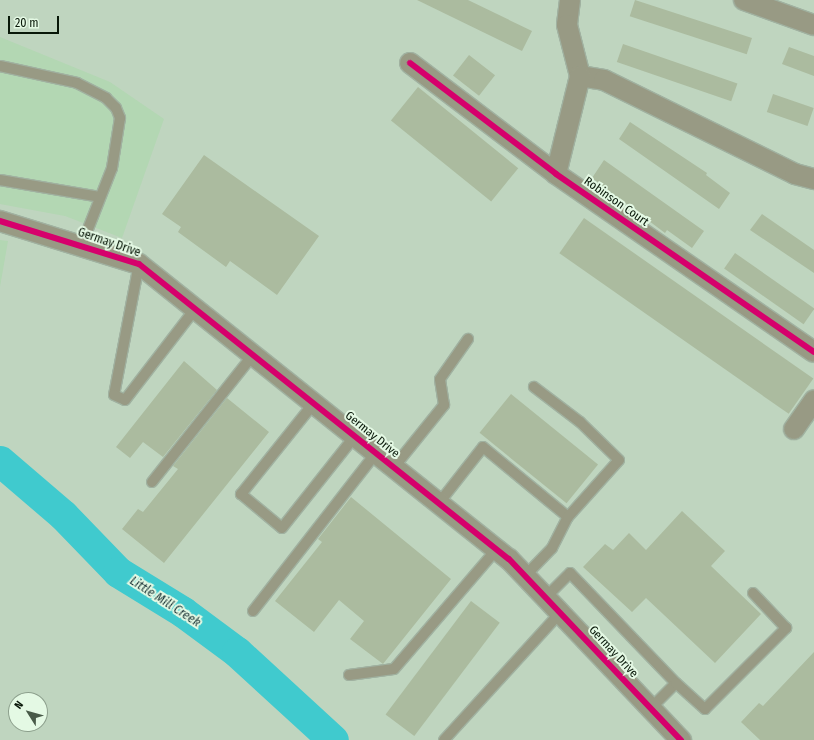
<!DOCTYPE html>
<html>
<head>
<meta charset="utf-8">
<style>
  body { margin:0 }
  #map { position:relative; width:814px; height:740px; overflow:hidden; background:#bfd5bf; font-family:"Fira Sans Condensed",sans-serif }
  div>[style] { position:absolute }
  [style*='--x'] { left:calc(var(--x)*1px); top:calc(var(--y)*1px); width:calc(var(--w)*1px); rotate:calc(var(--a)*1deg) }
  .built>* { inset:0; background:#b3d7b3 }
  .river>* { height:31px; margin:-15.5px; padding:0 15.5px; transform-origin:15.5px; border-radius:15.5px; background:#40cace }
  .building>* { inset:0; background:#abbb9f; transform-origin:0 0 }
  .roads { filter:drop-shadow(1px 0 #a0b1a0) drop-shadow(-1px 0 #a0b1a0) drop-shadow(0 1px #a0b1a0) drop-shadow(0 -1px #a0b1a0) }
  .service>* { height:10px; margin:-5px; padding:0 5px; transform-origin:5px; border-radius:5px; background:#989a84 }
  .minor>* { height:20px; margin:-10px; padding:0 10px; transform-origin:10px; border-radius:10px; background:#989a84 }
  .cycleway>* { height:6px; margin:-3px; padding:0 3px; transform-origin:3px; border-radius:3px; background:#d6006c }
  span { translate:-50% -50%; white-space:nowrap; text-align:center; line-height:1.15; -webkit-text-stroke:4px #e4f9e4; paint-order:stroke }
  .street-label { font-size:12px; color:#081708 }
  .water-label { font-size:13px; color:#1b3437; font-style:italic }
  .north { position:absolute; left:8px; top:692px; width:40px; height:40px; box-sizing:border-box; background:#e4f9e4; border:1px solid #8c9f8c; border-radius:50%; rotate:307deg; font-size:11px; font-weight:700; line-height:16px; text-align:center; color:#081708 }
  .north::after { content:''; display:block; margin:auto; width:14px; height:18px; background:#485a48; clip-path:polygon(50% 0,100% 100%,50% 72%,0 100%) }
  .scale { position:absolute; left:8px; top:16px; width:51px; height:18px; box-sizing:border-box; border:2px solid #081708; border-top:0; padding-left:5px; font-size:12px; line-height:14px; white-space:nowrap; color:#081708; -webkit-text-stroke:3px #e4f9e4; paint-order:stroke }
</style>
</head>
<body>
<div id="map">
  <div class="built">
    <i style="clip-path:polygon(0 37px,110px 82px,164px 119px,122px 238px,65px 216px,0 204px)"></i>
    <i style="clip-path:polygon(0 240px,8px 241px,0 287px)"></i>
  </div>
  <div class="river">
    <i style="--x:0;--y:461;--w:83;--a:40.6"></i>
    <i style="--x:63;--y:515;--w:79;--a:46"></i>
    <i style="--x:118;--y:572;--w:76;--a:31.6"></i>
    <i style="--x:183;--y:612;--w:67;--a:36.5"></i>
    <i style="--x:237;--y:652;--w:130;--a:42.5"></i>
  </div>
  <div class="building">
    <i style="clip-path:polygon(417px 0,468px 0,532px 31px,522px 51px)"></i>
    <i style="left:635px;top:0;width:123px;height:17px;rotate:18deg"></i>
    <i style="left:623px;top:44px;width:121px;height:19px;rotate:19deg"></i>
    <i style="clip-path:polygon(789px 47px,814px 56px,814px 76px,782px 64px)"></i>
    <i style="left:469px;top:55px;width:33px;height:26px;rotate:38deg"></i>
    <i style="left:418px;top:87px;width:129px;height:43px;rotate:39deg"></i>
    <i style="left:773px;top:94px;width:43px;height:19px;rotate:19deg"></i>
    <i style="clip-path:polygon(630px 122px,707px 173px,706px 175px,730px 193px,719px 209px,619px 139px)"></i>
    <i style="clip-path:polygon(204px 155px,319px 236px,277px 295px,230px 261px,226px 267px,178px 232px,181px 227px,162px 214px)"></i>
    <i style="clip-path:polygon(604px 160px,704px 231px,692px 248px,667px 230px,665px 233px,592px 178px)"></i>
    <i style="clip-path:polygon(762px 214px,814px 250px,814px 273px,750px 230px)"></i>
    <i style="left:584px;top:218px;width:280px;height:43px;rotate:35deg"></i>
    <i style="left:735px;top:253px;width:97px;height:19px;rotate:35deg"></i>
    <i style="clip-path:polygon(184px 361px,217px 390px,163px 457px,143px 442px,130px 458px,116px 447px)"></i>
    <i style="left:511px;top:394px;width:112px;height:50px;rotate:39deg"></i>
    <i style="clip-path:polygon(227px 398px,269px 432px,164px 563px,122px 529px,138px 509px,143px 512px,178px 469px,173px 466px)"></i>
    <i style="clip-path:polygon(351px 497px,451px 579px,383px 664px,350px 639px,364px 621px,339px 600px,314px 632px,275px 601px,322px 542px,318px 539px)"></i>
    <i style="clip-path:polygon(682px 511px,725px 551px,711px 566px,761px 614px,715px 663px,646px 598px,632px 612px,583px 567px,605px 544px,613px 550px,629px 533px,646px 550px)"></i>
    <i style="left:471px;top:601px;width:36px;height:142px;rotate:37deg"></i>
    <i style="clip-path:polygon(814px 652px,814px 740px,760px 740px,741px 722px,759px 703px,763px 706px)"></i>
  </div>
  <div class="roads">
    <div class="service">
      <i style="--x:0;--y:66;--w:79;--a:12.4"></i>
      <i style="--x:77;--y:83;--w:33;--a:27"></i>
      <i style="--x:106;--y:98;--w:14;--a:45"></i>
      <i style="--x:116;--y:108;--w:11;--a:68"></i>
      <i style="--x:120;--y:118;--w:51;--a:99.1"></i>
      <i style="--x:112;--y:168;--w:82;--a:111.5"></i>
      <i style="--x:0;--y:180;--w:101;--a:9.6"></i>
      <i style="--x:139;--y:264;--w:133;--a:100.8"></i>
      <i style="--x:114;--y:395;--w:12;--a:24"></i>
      <i style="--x:125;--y:400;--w:115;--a:-52.4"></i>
      <i style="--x:314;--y:403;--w:117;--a:128.7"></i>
      <i style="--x:241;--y:494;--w:53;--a:39.7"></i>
      <i style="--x:282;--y:528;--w:117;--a:-51.6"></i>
      <i style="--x:394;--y:467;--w:80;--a:-51.1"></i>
      <i style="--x:444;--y:405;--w:26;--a:-99"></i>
      <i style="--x:440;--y:379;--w:49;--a:-55"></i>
      <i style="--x:152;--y:482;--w:162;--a:-51.5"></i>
      <i style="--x:439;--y:503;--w:71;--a:-51.8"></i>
      <i style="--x:483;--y:447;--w:110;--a:39.5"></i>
      <i style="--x:525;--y:576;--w:39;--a:-46"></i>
      <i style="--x:552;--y:548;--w:35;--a:-63"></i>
      <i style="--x:568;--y:517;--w:76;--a:-48.2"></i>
      <i style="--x:619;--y:460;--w:54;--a:-135.7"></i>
      <i style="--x:580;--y:422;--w:58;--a:-142.7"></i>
      <i style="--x:546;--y:597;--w:34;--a:-45"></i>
      <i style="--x:570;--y:573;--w:153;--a:46.1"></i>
      <i style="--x:253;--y:611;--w:200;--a:-52.1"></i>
      <i style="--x:349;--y:675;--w:45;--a:-7.6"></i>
      <i style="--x:394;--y:669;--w:158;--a:-49.4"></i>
      <i style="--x:651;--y:708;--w:35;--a:-45"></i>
      <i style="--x:676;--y:683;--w:39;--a:42"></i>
      <i style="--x:705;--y:709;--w:115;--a:-45"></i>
      <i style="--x:786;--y:628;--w:48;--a:-133.3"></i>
      <i style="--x:444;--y:740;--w:172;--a:-47.6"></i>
    </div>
    <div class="minor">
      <i style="--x:570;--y:0;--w:25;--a:97"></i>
      <i style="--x:567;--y:25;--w:53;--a:75.7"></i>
      <i style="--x:580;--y:76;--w:24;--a:9"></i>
      <i style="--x:604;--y:80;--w:213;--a:26.2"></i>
      <i style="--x:795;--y:174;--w:20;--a:15"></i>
      <i style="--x:744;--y:0;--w:74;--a:19.7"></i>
      <i style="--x:410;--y:63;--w:183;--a:37.2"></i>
      <i style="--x:556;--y:174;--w:313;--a:34.6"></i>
      <i style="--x:556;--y:174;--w:101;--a:-76.2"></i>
      <i style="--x:0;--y:221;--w:145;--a:17.2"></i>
      <i style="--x:139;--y:264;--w:473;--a:38.6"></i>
      <i style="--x:509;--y:559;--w:250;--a:46.5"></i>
      <i style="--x:794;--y:429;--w:35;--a:-55"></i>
    </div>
  </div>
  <div class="cycleway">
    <i style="--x:410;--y:63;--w:183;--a:37.2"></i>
    <i style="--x:556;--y:174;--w:313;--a:34.6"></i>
    <i style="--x:0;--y:221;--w:145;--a:17.2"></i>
    <i style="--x:139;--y:264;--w:473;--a:38.6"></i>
    <i style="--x:509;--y:559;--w:250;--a:46.5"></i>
  </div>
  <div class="street-label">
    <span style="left:616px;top:202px;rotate:35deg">Robinson Court</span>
    <span style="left:109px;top:243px;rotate:19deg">Germay Drive</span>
    <span style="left:372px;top:435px;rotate:39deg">Germay Drive</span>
    <span style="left:613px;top:652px;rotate:47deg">Germay Drive</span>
  </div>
  <div class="water-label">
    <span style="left:165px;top:602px;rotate:33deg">Little Mill Creek</span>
  </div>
  <div class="north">N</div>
  <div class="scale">20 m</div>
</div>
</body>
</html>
